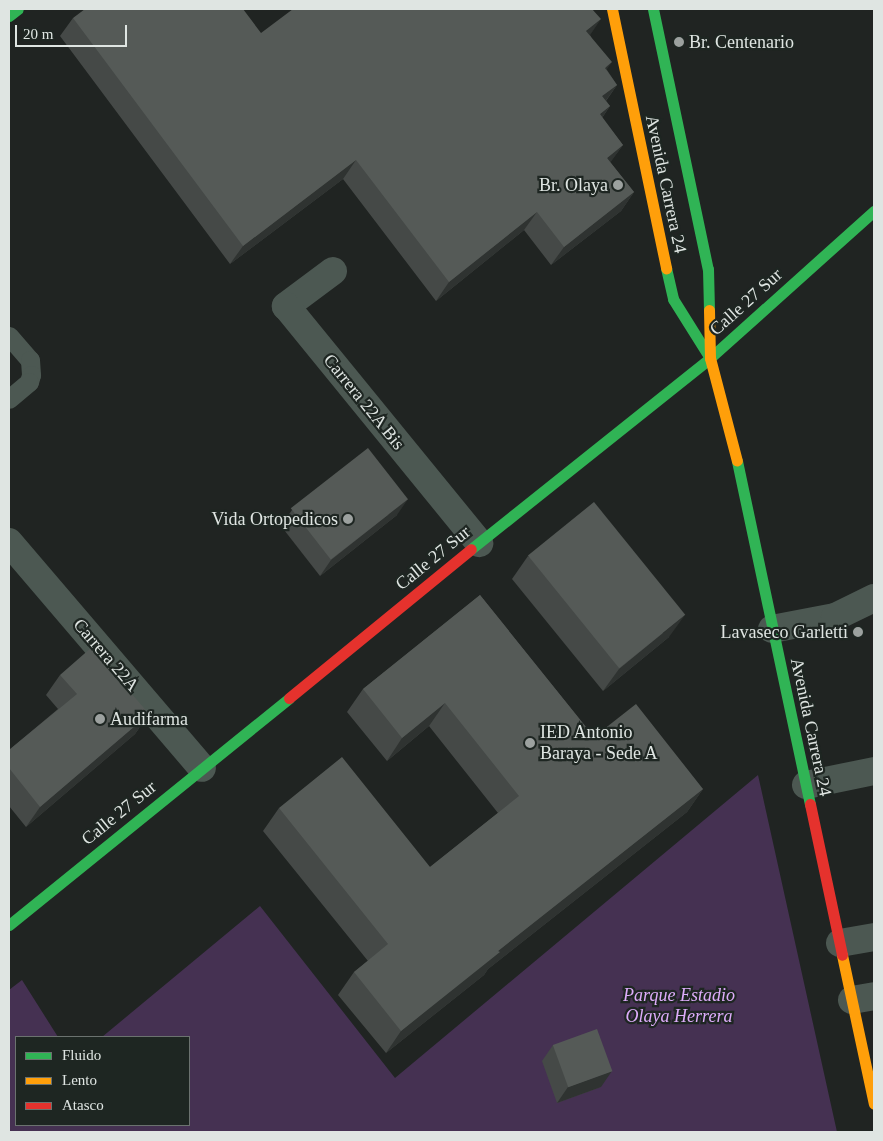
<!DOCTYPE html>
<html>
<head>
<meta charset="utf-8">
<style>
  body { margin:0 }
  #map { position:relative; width:883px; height:1141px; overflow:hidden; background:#202422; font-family:Georgia,serif }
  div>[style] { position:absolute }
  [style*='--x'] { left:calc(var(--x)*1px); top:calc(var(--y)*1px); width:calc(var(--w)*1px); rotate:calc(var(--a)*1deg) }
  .green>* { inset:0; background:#453152 }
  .lane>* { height:19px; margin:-9.5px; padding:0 9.5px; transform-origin:9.5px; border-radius:9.5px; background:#4c5852 }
  .street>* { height:28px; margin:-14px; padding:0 14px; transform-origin:14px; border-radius:14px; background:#4c5852 }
  .fast>* { height:11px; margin:-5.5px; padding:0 5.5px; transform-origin:5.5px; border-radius:5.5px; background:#30b455 }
  .slow>* { height:11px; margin:-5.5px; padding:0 5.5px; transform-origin:5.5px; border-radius:5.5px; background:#ff9f0a }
  .jam>* { height:11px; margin:-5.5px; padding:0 5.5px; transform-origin:5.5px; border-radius:5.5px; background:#e5322d }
  .wall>* { inset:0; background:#454947 }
  .shaded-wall>* { inset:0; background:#2f3331 }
  .building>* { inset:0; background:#555a57; transform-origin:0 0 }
  .dots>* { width:14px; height:14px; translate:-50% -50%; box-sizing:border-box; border:2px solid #1e2622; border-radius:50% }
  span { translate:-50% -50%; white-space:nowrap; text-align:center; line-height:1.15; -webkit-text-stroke:4.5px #1e2622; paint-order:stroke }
  .poi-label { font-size:18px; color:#dfe5e2 }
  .left { translate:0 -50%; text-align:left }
  .right { translate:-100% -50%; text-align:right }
  .street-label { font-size:18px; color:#dfe5e2 }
  .park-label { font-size:18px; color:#ddacfa; font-style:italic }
  .frame { position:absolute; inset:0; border:10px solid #dfe5e2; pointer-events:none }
  .legend { position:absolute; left:15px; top:1036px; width:175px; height:90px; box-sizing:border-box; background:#1e2622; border:1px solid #6b726f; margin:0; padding:6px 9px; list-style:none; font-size:15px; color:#dfe5e2 }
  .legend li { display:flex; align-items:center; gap:10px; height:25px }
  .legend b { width:25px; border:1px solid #6b726f }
  .scale { position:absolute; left:15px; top:25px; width:112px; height:22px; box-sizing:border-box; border:2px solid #dfe5e2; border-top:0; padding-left:6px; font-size:15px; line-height:18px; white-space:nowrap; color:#dfe5e2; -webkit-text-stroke:4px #1e2622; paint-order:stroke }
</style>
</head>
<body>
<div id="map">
  <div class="green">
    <i style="clip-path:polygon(758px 775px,837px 1132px,9px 1132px,9px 990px,22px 980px,58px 1037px,16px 1037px,16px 1125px,189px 1125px,189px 1037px,102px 1037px,260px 906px,395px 1078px)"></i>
  </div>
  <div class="lane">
    <i style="--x:9;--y:336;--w:32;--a:49"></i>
    <i style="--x:30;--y:360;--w:15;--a:86"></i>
    <i style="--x:31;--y:375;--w:7;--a:106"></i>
    <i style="--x:29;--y:382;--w:26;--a:140"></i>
  </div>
  <div class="street">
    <i style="--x:333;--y:271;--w:59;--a:143.3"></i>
    <i style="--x:286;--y:306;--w:306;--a:50.8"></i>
    <i style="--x:9;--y:542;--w:297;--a:49.5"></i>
    <i style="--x:772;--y:629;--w:64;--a:-10.8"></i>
    <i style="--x:835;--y:617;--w:43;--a:-26"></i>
    <i style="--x:806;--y:785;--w:69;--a:-11.6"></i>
    <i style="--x:840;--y:943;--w:35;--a:-10"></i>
    <i style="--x:852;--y:1000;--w:22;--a:-10"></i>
  </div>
  <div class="fast">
    <i style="--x:653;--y:9;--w:266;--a:78.1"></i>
    <i style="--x:708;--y:269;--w:41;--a:88.6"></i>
    <i style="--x:9;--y:16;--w:11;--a:-38"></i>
    <i style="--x:666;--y:268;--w:32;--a:77"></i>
    <i style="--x:673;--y:299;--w:70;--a:57.9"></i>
    <i style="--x:737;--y:461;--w:351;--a:78"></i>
    <i style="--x:471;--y:549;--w:306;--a:-38.6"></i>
    <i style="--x:710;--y:358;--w:220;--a:-41.9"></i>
    <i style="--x:9;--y:925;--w:360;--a:-39"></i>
  </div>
  <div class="slow">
    <i style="--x:612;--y:9;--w:265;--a:78.2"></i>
    <i style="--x:709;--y:310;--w:48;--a:88.8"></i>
    <i style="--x:710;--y:358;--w:106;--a:75.3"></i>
    <i style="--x:842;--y:955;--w:152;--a:77.9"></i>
  </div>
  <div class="jam">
    <i style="--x:289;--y:698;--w:235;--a:-39.3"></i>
    <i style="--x:810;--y:804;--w:154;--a:78"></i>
  </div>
  <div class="wall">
    <i style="clip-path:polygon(73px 18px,261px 33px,590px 35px,607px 70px,617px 85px,606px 101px,610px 106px,602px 118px,623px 145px,610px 162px,634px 192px,621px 211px,551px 265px,524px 230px,436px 301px,343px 179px,230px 264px,60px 36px)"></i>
    <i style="clip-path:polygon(292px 510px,397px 515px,320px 576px,281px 526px)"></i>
    <i style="clip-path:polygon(528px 556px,669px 637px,603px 691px,512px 579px)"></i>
    <i style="clip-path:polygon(480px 595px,594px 737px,703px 789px,687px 812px,488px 969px,484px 975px,386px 1053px,338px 995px,354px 972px,368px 961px,263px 831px,279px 808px,430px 867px,498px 813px,429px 726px,387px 761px,347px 712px,363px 689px)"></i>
    <i style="clip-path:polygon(60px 675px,149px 714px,135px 734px,26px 827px,9px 806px,9px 750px,58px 709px,46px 695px)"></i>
    <i style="clip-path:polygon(553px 1045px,601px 1087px,557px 1103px,542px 1061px)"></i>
  </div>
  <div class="shaded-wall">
    <i style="clip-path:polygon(601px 19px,588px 38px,586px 31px)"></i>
    <i style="clip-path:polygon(612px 62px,599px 80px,605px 68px)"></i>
    <i style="clip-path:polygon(617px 85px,604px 103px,602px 96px)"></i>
    <i style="clip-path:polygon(610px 106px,597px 125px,600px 114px)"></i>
    <i style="clip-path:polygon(623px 145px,610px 163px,607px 158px)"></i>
    <i style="clip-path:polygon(356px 160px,343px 179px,230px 264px,243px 246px)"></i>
    <i style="clip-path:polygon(634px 192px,621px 211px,551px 265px,564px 247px)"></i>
    <i style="clip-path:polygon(537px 212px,524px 230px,436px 301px,449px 282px)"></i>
    <i style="clip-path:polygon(408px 499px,397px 515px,320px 576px,331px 560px)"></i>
    <i style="clip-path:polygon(685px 615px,669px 637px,603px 691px,619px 669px)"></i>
    <i style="clip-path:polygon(445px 703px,429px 726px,387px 761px,402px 738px)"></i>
    <i style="clip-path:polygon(149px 714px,135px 734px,26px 827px,40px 807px)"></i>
    <i style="clip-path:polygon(703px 789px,687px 812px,488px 969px,484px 975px,386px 1053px,401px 1031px,498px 951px)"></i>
    <i style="clip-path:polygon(612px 1071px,601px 1087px,557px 1103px,568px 1087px)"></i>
  </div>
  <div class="building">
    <i style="clip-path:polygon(85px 9px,243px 9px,261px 33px,293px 9px,592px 9px,601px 19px,586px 31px,612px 62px,605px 68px,617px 85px,602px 96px,610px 106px,600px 114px,623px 145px,607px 158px,634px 192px,564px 247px,537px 212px,449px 282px,356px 160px,243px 246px,73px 18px)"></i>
    <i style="left:368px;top:448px;width:65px;height:98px;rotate:52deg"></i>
    <i style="left:594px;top:502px;width:145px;height:85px;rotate:51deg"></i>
    <i style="clip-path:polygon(480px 595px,594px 737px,636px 704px,703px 789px,498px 951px,500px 952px,401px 1031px,354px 972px,388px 944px,279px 808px,342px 757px,430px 867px,519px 796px,445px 703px,402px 738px,363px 689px)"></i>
    <i style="clip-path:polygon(92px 647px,149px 714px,40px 807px,9px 768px,9px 750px,77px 694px,60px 675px)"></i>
    <i style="left:597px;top:1029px;width:45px;height:47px;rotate:70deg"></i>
  </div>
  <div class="dots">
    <i style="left:679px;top:42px;background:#9ca19f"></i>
    <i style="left:618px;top:185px;background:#9ca19f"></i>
    <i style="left:348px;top:519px;background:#9ca19f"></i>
    <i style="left:858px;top:632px;background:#9ca19f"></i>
    <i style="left:100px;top:719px;background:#9ca19f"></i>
    <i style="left:530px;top:743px;background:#9ca19f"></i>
  </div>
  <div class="poi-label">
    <span class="left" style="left:689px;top:42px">Br. Centenario</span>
    <span class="right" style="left:608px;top:185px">Br. Olaya</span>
    <span class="right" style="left:338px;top:519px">Vida Ortopedicos</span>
    <span class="right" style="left:848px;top:632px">Lavaseco Garletti</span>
    <span class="left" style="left:110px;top:719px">Audifarma</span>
    <span class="left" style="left:540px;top:743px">IED Antonio<br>Baraya - Sede A</span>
  </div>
  <div class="street-label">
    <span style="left:666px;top:184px;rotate:78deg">Avenida Carrera 24</span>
    <span style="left:746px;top:302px;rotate:-42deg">Calle 27 Sur</span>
    <span style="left:364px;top:402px;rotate:51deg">Carrera 22A Bis</span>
    <span style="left:433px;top:558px;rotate:-39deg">Calle 27 Sur</span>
    <span style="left:106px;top:655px;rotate:49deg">Carrera 22A</span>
    <span style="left:811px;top:727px;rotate:78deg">Avenida Carrera 24</span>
    <span style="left:119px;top:813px;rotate:-39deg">Calle 27 Sur</span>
  </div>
  <div class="park-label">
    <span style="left:679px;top:1006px">Parque Estadio<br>Olaya Herrera</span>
  </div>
  <div class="frame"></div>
  <ul class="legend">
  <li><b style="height:6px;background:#30b455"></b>Fluido</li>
  <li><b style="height:6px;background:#ff9f0a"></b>Lento</li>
  <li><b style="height:6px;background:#e5322d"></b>Atasco</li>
  </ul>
  <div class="scale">20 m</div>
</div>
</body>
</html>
